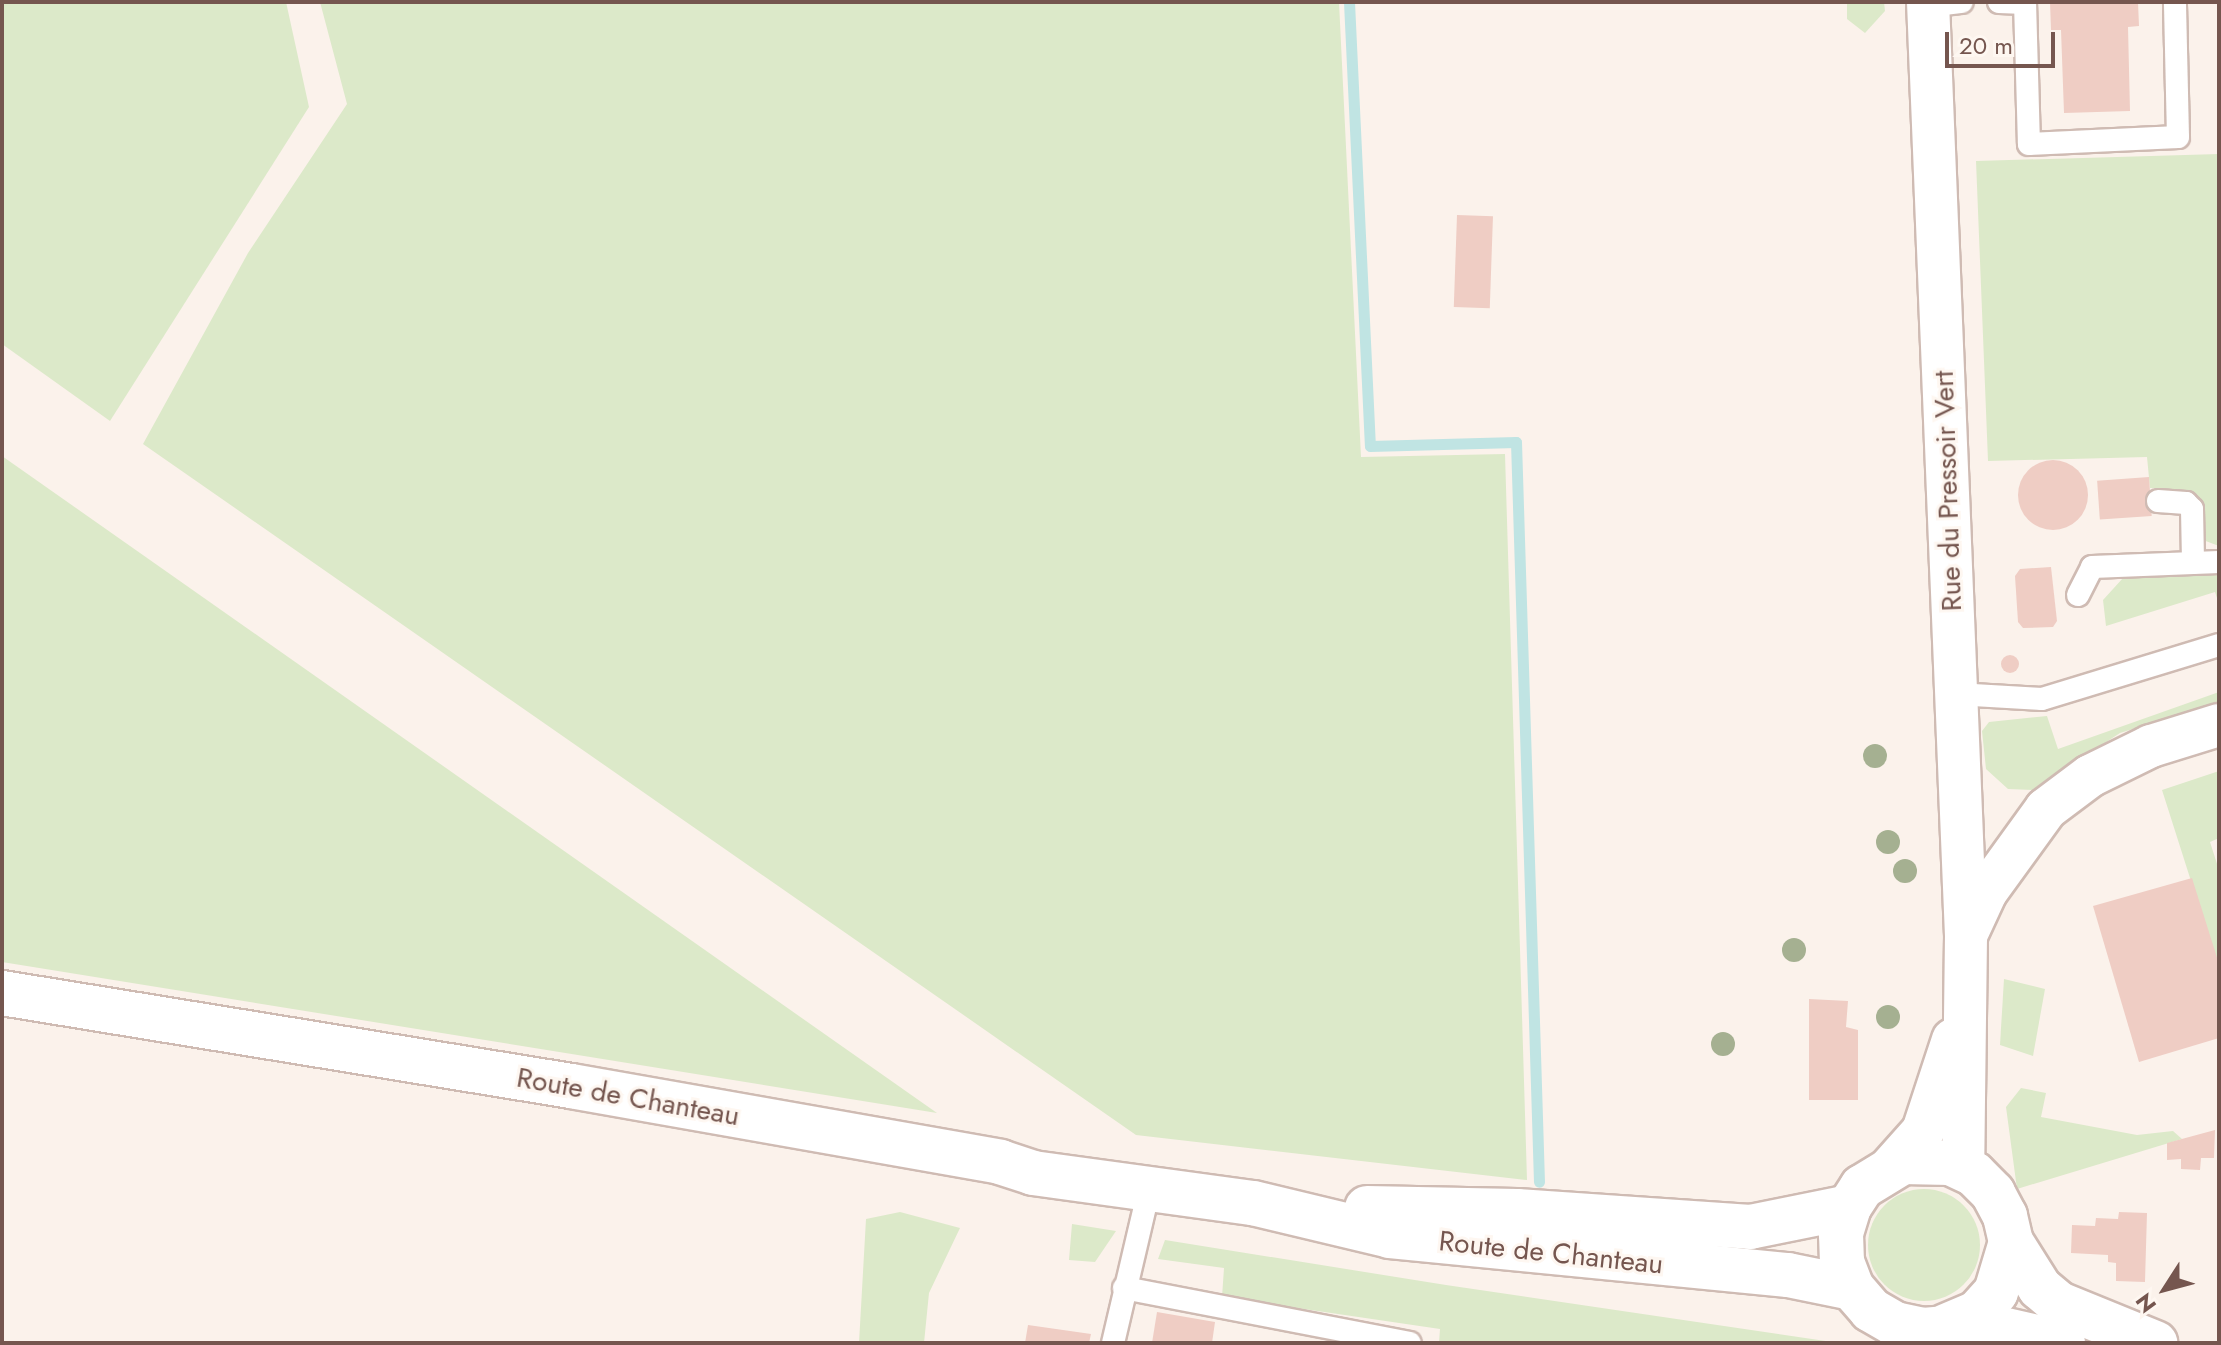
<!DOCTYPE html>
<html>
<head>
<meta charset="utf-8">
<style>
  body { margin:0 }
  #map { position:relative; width:2221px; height:1345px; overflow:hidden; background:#fbf2eb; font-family:Jost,sans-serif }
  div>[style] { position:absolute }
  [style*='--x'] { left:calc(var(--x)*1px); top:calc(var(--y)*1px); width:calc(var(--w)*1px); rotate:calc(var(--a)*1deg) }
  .green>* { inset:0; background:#dce9c9 }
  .round { border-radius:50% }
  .stream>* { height:11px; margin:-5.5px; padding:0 5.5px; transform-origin:5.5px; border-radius:5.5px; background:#c0e4e3 }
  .building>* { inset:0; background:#efcdc4; transform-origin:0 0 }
  .roads { filter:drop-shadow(2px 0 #cfbbb3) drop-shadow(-2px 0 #cfbbb3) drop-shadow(0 2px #cfbbb3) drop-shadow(0 -2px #cfbbb3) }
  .service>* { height:22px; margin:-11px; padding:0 11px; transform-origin:11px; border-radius:11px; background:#fff }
  .minor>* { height:42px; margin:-21px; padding:0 21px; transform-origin:21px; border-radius:21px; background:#fff }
  .secondary>* { height:44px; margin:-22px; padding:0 22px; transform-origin:22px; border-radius:22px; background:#fff }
  .trees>* { width:24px; height:24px; margin:-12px; border-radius:50%; background:#a5b091 }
  span { translate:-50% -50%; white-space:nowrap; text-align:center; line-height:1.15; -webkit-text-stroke:6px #fef7f1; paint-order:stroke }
  .street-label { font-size:28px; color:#75564f }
  .frame { position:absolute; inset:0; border:4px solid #75564f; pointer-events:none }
  .north { position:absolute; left:2125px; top:1249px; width:80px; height:80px; -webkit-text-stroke:6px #fef7f1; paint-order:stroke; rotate:234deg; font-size:22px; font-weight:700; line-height:32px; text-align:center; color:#75564f }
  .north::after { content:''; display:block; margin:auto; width:28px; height:36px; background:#75564f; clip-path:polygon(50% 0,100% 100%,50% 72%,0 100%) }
  .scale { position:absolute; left:1945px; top:32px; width:110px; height:36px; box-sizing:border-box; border:4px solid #75564f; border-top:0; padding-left:10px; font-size:24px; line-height:28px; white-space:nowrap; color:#75564f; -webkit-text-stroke:6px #fef7f1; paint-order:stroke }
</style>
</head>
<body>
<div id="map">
  <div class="green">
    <i style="clip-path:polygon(2px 2px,286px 2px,309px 107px,110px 421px,2px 344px)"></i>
    <i style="clip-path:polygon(320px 2px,1339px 2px,1361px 457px,1505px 454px,1527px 1180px,1136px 1135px,143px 444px,248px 253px,347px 104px)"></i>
    <i style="clip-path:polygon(1847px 2px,1884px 2px,1885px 11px,1865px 33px,1847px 19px)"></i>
    <i style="clip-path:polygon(2219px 154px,2219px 546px,2203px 540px,2194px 497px,2185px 490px,2150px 488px,2147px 457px,1988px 461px,1976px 161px)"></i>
    <i style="clip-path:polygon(2px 456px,937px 1113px,2px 962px)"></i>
    <i style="clip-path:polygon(2219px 574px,2219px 604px,2215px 592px,2106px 626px,2103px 600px,2123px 578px)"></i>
    <i style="clip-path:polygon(2219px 692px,2219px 702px,2120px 733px,2033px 790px,2008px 789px,1986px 769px,1982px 731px,1989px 722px,2047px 716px,2058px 749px)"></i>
    <i style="clip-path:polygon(2219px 771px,2219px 838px,2210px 842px,2219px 870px,2219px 969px,2162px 790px)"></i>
    <i style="clip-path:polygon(2004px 979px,2045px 989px,2033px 1056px,2000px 1045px)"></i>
    <i style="clip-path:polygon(2021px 1088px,2046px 1093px,2041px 1117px,2137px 1135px,2173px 1131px,2182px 1139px,2017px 1189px,2006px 1107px)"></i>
    <i class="round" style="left:1868px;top:1189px;width:112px;height:112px"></i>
    <i style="clip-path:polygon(900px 1212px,960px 1228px,929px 1293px,924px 1343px,859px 1343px,866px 1219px)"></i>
    <i style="clip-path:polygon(1072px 1224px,1116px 1231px,1095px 1262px,1069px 1260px)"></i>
    <i style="clip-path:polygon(1165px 1240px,1446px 1285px,1839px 1343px,1439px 1343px,1440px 1329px,1222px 1297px,1224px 1268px,1158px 1259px)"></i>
  </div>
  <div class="stream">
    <i style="--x:1349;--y:2;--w:444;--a:87.3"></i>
    <i style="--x:1370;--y:446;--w:146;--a:-1.6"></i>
    <i style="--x:1516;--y:442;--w:740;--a:88.22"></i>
  </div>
  <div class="building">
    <i style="clip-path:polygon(2050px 2px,2138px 2px,2139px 26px,2128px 27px,2130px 111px,2064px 113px,2061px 30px,2051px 30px)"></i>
    <i style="left:1457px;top:215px;width:36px;height:92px;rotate:2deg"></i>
    <i class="round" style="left:2018px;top:460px;width:70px;height:70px"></i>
    <i style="left:2149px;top:477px;width:39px;height:52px;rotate:86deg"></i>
    <i style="clip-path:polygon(2051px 567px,2057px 621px,2053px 627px,2023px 628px,2018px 622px,2015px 576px,2020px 569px)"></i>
    <i class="round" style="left:2001px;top:655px;width:18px;height:18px"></i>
    <i style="clip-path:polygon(2192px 878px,2219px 964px,2219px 1038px,2139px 1062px,2093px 906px)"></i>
    <i style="clip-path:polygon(1809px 999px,1848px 1001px,1846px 1027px,1858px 1030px,1858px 1100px,1809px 1100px)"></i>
    <i style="clip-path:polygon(2215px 1130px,2214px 1158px,2201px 1158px,2200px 1170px,2181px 1169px,2181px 1159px,2167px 1160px,2167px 1143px)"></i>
    <i style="clip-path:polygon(2119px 1212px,2147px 1213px,2145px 1282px,2116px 1281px,2116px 1263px,2108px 1262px,2108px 1255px,2071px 1253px,2072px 1225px,2095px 1226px,2096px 1218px,2118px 1219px)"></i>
    <i style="clip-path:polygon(1157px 1312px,1215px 1322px,1212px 1343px,1152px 1343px)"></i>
    <i style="clip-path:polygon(1028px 1325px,1091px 1334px,1089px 1343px,1025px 1343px)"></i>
  </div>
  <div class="roads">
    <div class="service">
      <i style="--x:1999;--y:2;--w:26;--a:2"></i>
      <i style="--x:2025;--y:2;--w:142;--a:88.4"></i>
      <i style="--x:2029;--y:144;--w:149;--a:-2.7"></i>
      <i style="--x:2178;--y:137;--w:135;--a:-91.3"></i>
      <i style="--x:1928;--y:6;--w:34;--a:-7"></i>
      <i style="--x:2158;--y:501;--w:28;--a:4"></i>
      <i style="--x:2186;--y:503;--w:8;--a:45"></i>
      <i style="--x:2192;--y:509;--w:54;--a:88.9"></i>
      <i style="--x:2078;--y:595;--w:31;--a:-63"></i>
      <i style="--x:2092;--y:567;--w:127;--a:-2.3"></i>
      <i style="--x:1956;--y:694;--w:86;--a:3.3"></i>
      <i style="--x:2042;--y:699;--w:185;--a:-17"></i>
      <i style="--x:1124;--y:1288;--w:291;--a:10.9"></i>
      <i style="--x:1113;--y:1343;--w:158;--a:-76.8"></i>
    </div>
    <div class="minor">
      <i style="--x:1928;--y:2;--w:935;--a:87.67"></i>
      <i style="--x:1966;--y:936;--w:233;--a:90.7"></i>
      <i style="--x:1968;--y:931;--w:43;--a:-65.2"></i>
      <i style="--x:1986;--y:892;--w:102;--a:-54.1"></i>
      <i style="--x:2046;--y:809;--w:55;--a:-36.9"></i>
      <i style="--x:2090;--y:776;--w:68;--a:-26.2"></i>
      <i style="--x:2151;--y:746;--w:71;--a:-17.2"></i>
      <i style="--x:1891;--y:1167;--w:48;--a:-48.4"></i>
      <i style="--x:1923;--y:1131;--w:96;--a:-71.8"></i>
    </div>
    <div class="secondary">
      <i style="--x:2;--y:993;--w:577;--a:9.28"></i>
      <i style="--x:571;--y:1086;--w:436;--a:10"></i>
      <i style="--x:1000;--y:1162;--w:35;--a:18"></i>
      <i style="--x:1033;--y:1173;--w:222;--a:7.8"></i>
      <i style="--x:1253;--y:1203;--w:141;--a:13.5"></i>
      <i style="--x:1390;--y:1236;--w:400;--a:5.6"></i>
      <i style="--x:1788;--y:1275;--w:65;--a:11.5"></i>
      <i style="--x:1367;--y:1208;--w:150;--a:1.1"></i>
      <i style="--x:1517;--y:1211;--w:234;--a:3.9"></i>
      <i style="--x:1750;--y:1227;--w:101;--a:-11.4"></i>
      <i style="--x:2011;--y:1242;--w:54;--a:57.8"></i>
      <i style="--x:2040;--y:1288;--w:25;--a:40"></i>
      <i style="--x:2059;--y:1304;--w:104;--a:22.1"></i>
      <i style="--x:1946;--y:1326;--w:34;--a:-23"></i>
      <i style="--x:1977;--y:1313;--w:28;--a:-48"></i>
      <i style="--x:1996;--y:1292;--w:52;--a:-73.3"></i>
      <i style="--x:2011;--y:1242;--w:27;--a:-103"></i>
      <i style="--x:2005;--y:1216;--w:26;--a:-118"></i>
      <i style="--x:1993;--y:1193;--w:27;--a:-135"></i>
      <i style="--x:1974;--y:1174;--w:26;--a:-155"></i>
      <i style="--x:1950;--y:1163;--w:47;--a:-178.8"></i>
      <i style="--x:1903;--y:1162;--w:48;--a:148.6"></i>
      <i style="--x:1862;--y:1187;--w:24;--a:123"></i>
      <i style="--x:1849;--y:1207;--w:28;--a:107"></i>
      <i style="--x:1841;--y:1234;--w:28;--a:88"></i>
      <i style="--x:1842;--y:1262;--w:28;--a:69"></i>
      <i style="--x:1852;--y:1288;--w:29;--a:49"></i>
      <i style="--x:1871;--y:1310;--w:28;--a:30"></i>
      <i style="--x:1895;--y:1324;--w:29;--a:12"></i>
      <i style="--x:1923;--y:1330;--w:61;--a:-4.7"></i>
      <i style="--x:1984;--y:1325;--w:81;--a:12.8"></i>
    </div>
  </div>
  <div class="trees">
    <i style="left:1875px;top:756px"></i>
    <i style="left:1888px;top:842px"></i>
    <i style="left:1905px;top:871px"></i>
    <i style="left:1794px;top:950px"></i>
    <i style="left:1888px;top:1017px"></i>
    <i style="left:1723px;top:1044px"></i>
  </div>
  <div class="street-label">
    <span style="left:1948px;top:491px;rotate:-92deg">Rue du Pressoir Vert</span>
    <span style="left:628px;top:1097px;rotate:10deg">Route de Chanteau</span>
    <span style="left:1551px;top:1253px;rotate:6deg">Route de Chanteau</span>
  </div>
  <div class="frame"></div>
  <div class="north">N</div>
  <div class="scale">20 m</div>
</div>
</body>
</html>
